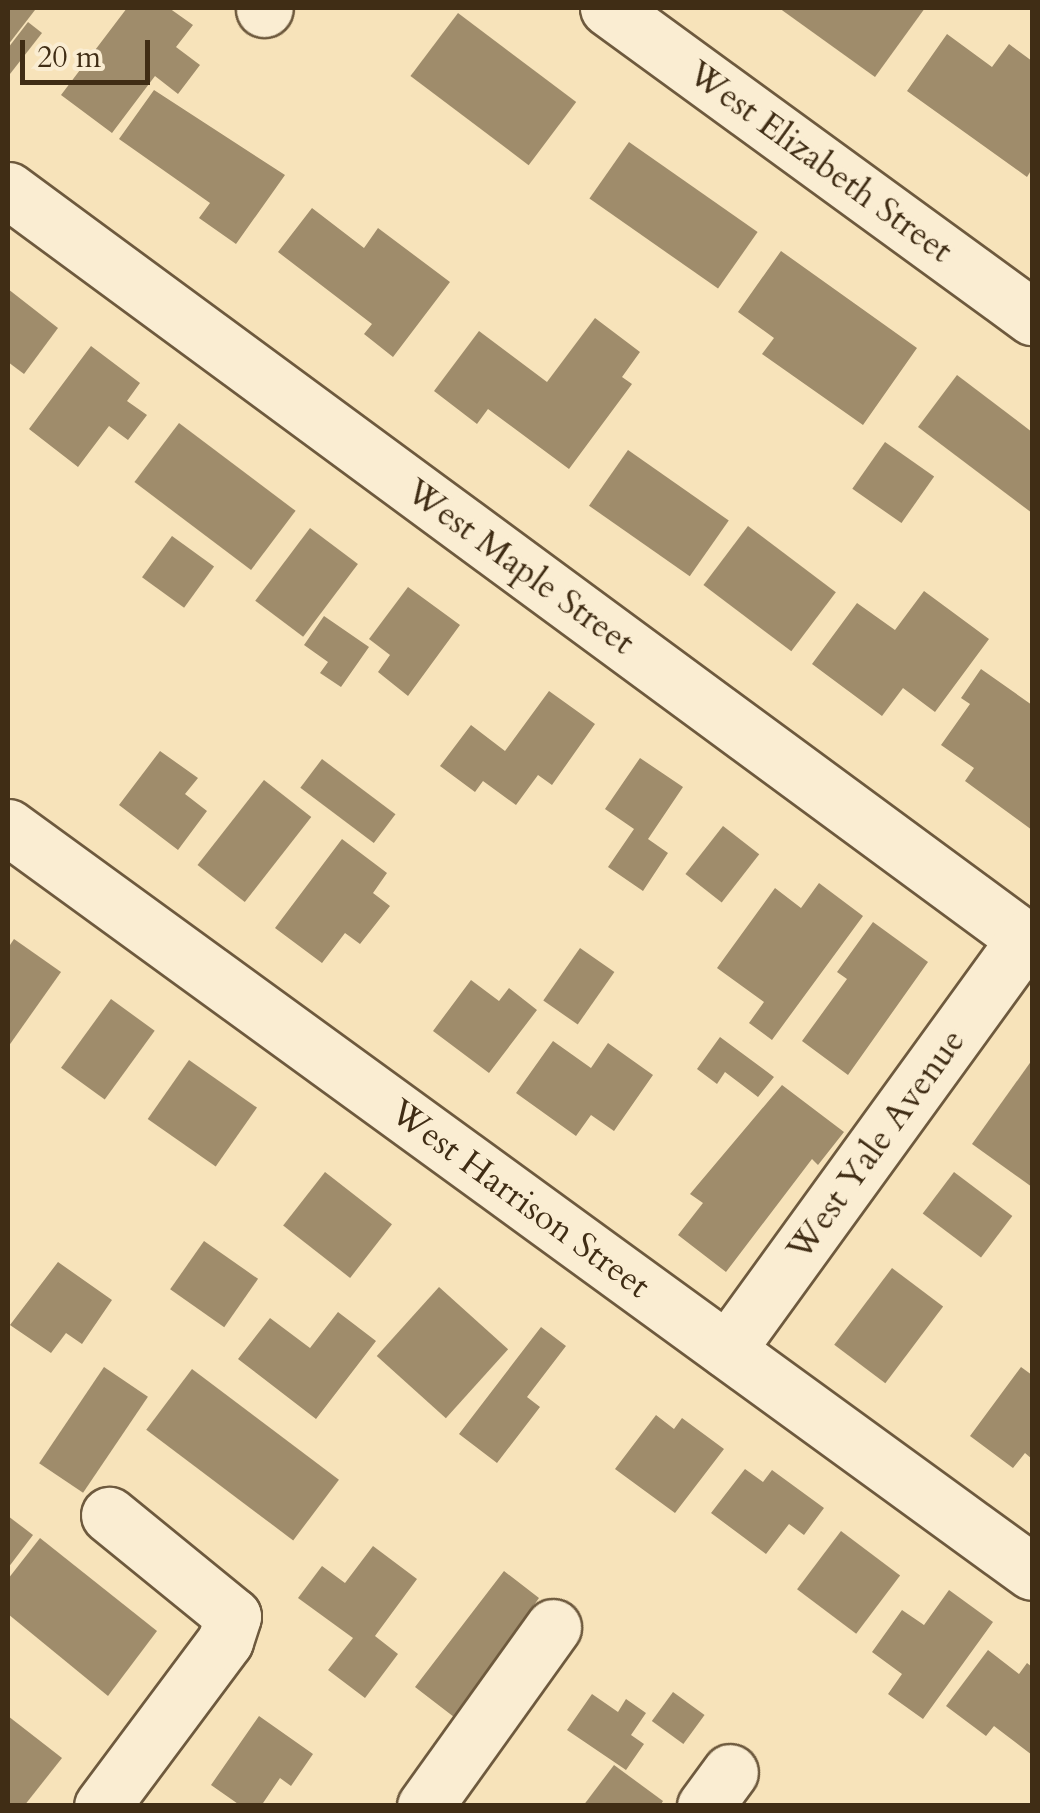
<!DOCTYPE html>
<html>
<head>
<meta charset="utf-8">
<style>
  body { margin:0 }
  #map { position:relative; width:1040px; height:1813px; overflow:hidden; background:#f7e3ba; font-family:Cardo,serif }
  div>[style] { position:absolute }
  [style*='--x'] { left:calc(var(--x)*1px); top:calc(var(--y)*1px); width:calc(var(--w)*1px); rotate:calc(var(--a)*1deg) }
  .building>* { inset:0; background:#9f8c6b; transform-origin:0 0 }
  .roads { filter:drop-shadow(2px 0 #6e5a3e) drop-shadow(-2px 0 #6e5a3e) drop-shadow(0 2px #6e5a3e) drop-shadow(0 -2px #6e5a3e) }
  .minor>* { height:55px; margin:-27.5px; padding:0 27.5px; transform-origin:27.5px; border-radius:27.5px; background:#faedd2 }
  span { translate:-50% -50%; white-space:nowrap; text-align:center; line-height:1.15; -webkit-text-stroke:8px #faedd2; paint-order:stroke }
  .street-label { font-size:35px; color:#402d15 }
  .frame { position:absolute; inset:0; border:10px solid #402d15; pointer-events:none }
  .scale { position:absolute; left:20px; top:40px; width:130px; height:45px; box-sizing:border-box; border:5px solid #402d15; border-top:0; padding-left:12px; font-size:30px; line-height:35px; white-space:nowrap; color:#402d15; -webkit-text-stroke:8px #faedd2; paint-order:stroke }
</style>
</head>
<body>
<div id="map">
  <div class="building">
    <i style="clip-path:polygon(8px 8px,35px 10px,8px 45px)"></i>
    <i style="clip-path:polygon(127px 8px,169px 8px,193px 25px,176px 47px,200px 65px,178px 94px,155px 76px,112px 133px,61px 95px)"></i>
    <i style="clip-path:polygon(779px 8px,925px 8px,875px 77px)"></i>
    <i style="left:458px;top:13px;width:148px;height:79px;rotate:37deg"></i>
    <i style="clip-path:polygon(28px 22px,42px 33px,10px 74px,8px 48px)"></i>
    <i style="clip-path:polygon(947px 34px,992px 67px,1009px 44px,1032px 61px,1032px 169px,1027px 177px,907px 91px)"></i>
    <i style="clip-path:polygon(154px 90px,285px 175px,236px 244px,199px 218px,210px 203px,119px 139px)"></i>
    <i style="left:629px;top:142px;width:157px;height:69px;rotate:35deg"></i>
    <i style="clip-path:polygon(312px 208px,364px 248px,378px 228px,450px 282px,393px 357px,364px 334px,372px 324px,278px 252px)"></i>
    <i style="clip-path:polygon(781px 251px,917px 348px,863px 425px,762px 354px,774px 338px,738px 312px)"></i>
    <i style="clip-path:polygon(8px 289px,58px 328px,24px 374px,8px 362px)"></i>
    <i style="clip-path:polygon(595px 318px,640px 352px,622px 377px,632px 384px,569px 469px,488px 409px,477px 424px,434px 391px,479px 331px,547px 382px)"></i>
    <i style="clip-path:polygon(91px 346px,140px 383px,127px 401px,147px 415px,128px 440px,109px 426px,78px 467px,29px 429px)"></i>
    <i style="clip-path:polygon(957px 375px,1032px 432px,1032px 513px,918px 427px)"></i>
    <i style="left:179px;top:423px;width:146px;height:74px;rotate:37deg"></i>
    <i style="left:885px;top:442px;width:60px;height:57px;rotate:35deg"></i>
    <i style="left:628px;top:450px;width:123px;height:68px;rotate:35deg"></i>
    <i style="left:748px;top:526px;width:110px;height:74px;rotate:37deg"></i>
    <i style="left:310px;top:528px;width:60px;height:91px;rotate:37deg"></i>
    <i style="left:172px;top:536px;width:52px;height:51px;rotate:36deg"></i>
    <i style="clip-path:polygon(408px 587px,460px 625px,408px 696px,378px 672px,390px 655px,369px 639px)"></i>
    <i style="clip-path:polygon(924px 591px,989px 639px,935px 712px,903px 688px,882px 716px,812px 664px,857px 603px,895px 630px)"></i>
    <i style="clip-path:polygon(324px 616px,369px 647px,341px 687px,320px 673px,328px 662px,304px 645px)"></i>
    <i style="clip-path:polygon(981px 669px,1032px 705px,1032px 830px,965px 781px,974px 768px,941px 745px,970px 704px,961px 698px)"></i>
    <i style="clip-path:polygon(549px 691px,595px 724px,552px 785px,538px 775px,516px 805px,483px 781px,475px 792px,440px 766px,471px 725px,505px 751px)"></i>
    <i style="clip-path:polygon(160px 751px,198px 778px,185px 794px,207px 811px,178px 850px,119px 805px)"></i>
    <i style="clip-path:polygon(640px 758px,683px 787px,648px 839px,668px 853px,643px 891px,608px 867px,634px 829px,605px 809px)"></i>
    <i style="left:322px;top:759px;width:92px;height:36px;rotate:37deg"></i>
    <i style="left:264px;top:780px;width:60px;height:108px;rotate:38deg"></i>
    <i style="left:723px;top:826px;width:46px;height:61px;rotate:38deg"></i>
    <i style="clip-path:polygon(342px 839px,387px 873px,373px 893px,390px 906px,360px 944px,345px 933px,322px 963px,275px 928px)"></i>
    <i style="clip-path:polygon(819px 883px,863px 916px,772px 1040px,749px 1023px,764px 1002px,717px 968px,775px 888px,801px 908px)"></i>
    <i style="clip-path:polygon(873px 922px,928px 962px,848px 1075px,802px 1041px,847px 979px,837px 972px)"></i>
    <i style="clip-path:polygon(14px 939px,61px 972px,8px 1047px,8px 948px)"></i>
    <i style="left:580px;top:948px;width:42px;height:64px;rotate:35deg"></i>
    <i style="clip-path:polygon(471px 980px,499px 1001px,509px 988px,537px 1010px,489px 1073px,433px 1031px)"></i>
    <i style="left:111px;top:999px;width:54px;height:85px;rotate:36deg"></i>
    <i style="clip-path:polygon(720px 1037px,774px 1077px,758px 1097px,725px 1072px,717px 1084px,697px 1069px)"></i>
    <i style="clip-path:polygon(553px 1041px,591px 1068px,608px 1043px,653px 1075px,614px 1131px,591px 1115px,576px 1136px,516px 1093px)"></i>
    <i style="left:189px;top:1060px;width:83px;height:72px;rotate:35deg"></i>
    <i style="clip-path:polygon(1032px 1060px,1032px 1187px,972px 1144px)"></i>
    <i style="clip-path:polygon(782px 1085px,844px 1132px,818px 1165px,812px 1159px,726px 1272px,678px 1235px,703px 1203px,690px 1194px)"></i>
    <i style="left:325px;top:1172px;width:85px;height:68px;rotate:38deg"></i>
    <i style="left:954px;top:1172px;width:73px;height:52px;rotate:37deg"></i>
    <i style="left:204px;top:1241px;width:66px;height:59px;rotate:35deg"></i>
    <i style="clip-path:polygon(58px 1262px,112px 1300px,82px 1344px,66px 1333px,51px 1353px,10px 1325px)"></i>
    <i style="left:892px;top:1268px;width:64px;height:96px;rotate:37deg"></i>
    <i style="left:439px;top:1287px;width:93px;height:93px;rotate:42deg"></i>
    <i style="clip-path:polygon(338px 1312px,376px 1341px,316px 1419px,238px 1359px,270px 1318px,310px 1348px)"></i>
    <i style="clip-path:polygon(541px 1327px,566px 1346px,527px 1397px,540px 1407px,497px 1463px,459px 1434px)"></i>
    <i style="left:104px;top:1367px;width:53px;height:116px;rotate:34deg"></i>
    <i style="clip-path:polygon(1021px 1367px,1032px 1375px,1032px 1459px,1025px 1453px,1013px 1468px,970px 1436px)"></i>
    <i style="left:192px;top:1369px;width:184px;height:76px;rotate:37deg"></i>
    <i style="clip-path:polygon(656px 1415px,674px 1429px,682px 1418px,724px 1449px,675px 1513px,615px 1469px)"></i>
    <i style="clip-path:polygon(745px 1469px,763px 1482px,772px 1470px,824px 1508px,804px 1535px,789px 1524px,766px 1554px,711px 1513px)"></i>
    <i style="clip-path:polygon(8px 1516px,33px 1535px,8px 1568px)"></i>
    <i style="left:841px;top:1531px;width:74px;height:73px;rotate:37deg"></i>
    <i style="clip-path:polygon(40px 1538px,157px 1631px,108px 1696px,8px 1614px,8px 1579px)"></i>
    <i style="clip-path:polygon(373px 1546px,417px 1579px,375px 1636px,398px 1654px,365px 1698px,328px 1670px,353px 1638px,298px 1598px,322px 1566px,345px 1583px)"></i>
    <i style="clip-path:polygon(504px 1571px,539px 1598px,508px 1641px,521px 1650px,454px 1717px,415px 1687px)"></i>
    <i style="clip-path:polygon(949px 1590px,993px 1622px,923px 1719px,888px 1694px,902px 1674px,872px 1652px,902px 1610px,924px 1625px)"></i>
    <i style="clip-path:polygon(988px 1650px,1019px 1674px,1027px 1663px,1032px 1667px,1032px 1755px,994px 1726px,986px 1736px,946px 1706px)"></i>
    <i style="left:673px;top:1692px;width:39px;height:36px;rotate:36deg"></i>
    <i style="clip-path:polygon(592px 1694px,618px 1712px,626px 1699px,646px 1713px,631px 1735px,644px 1744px,626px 1770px,567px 1730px)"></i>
    <i style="clip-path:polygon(8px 1716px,62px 1758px,24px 1806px,8px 1806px)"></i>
    <i style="clip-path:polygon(259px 1716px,313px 1754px,291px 1786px,280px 1778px,261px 1806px,241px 1806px,211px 1785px)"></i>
    <i style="clip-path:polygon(614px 1765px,663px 1801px,660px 1806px,583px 1806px)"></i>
  </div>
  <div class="roads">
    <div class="minor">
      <i style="--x:608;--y:8;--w:525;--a:36.08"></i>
      <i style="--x:264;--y:9;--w:1;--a:-45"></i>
      <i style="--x:8;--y:190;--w:1272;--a:36.37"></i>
      <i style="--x:8;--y:827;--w:1266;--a:36.04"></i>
      <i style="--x:727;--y:1350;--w:508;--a:-54.06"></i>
      <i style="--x:102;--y:1806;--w:206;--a:-53.3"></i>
      <i style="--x:225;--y:1641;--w:26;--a:-72"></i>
      <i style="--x:233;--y:1616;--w:160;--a:-140.8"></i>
      <i style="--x:425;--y:1806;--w:220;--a:-54.4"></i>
      <i style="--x:705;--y:1806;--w:42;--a:-53.7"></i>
    </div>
  </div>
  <div class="street-label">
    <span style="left:820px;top:162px;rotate:36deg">West Elizabeth Street</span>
    <span style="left:520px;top:567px;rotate:36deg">West Maple Street</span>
    <span style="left:876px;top:1145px;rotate:-54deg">West Yale Avenue</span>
    <span style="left:520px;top:1199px;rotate:36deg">West Harrison Street</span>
  </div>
  <div class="frame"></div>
  <div class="scale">20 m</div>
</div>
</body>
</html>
